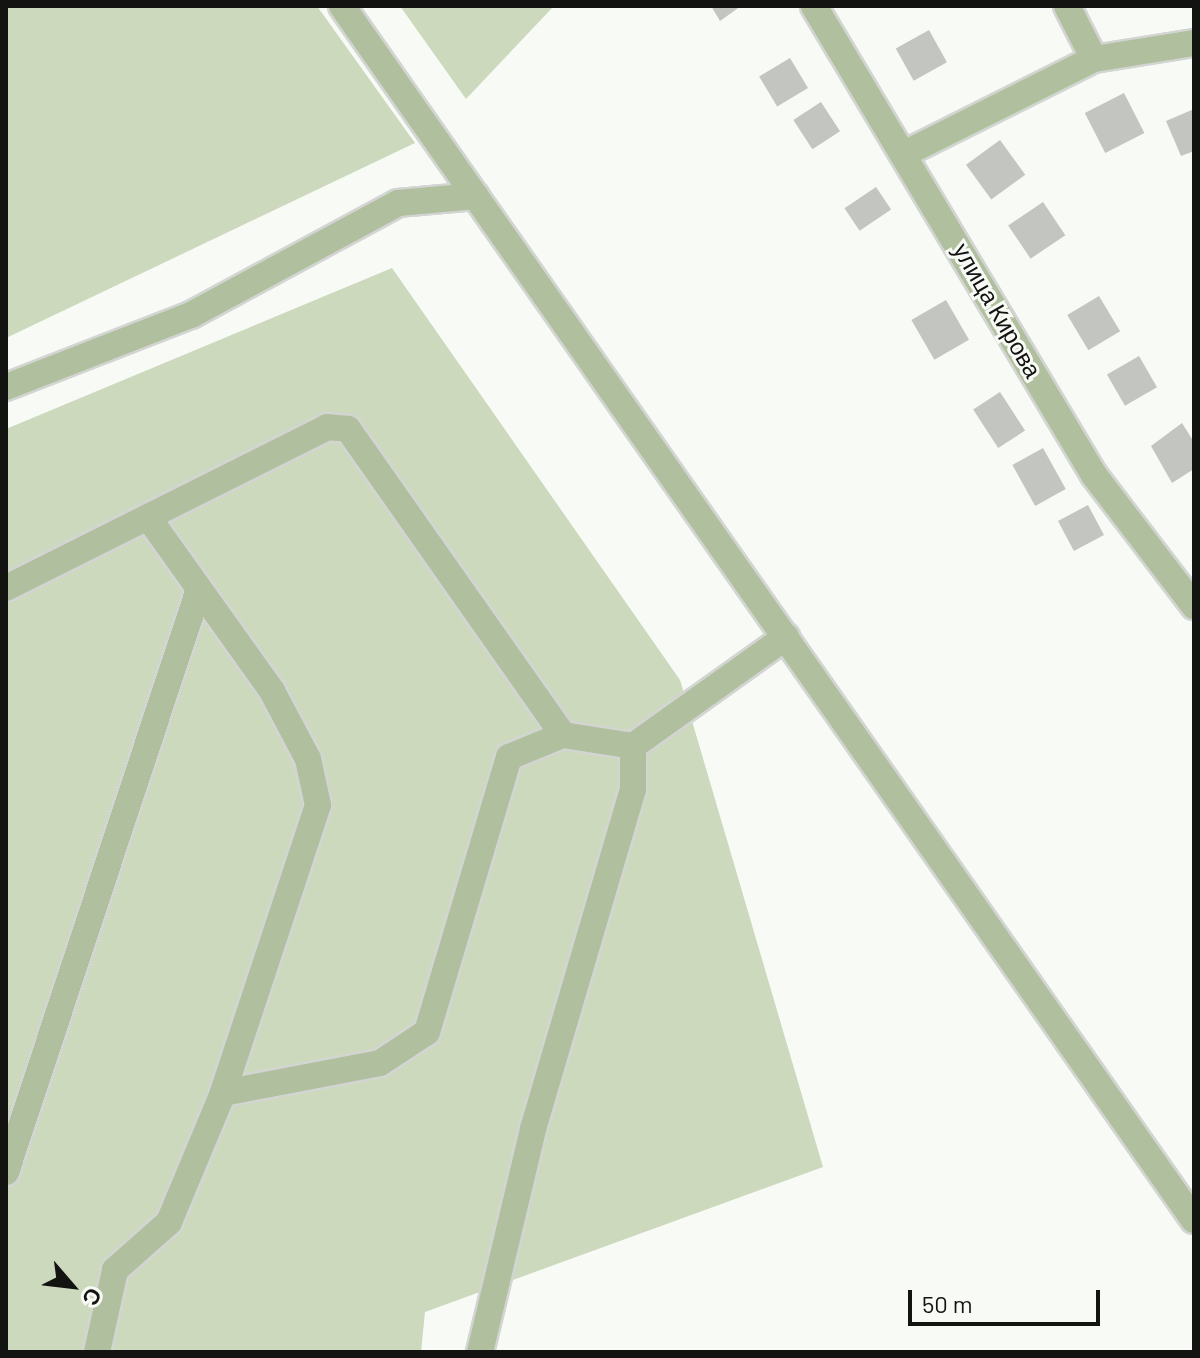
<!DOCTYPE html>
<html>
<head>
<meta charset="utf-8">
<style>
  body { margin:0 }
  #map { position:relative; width:1200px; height:1358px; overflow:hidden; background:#f8faf6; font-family:Barlow,sans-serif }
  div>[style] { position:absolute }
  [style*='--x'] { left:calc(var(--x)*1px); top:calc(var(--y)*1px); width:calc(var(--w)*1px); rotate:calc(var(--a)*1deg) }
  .green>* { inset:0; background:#cdd9bd }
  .building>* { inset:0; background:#c3c5c0; transform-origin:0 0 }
  .roads { filter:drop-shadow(2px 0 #d3d5d2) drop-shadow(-2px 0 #d3d5d2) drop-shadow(0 2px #d3d5d2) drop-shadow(0 -2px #d3d5d2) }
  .minor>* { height:26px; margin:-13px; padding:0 13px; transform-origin:13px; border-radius:13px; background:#b0bf9d }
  span { translate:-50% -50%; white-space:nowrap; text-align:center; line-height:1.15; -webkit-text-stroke:6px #f8faf6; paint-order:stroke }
  .street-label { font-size:24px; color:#131412 }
  .frame { position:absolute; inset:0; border:8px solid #131412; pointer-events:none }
  .north { position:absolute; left:32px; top:1246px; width:80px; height:80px; -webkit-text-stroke:6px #f8faf6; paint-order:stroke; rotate:118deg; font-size:22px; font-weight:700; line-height:32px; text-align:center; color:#131412 }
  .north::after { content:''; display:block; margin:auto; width:28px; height:36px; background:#131412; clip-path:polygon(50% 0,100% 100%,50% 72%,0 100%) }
  .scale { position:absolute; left:908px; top:1290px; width:192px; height:36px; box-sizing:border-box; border:4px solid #131412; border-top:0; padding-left:10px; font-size:24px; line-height:28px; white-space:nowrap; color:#131412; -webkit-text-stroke:6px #f8faf6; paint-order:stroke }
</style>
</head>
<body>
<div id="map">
  <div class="green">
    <i style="clip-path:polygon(6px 6px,317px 6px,415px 143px,6px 338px)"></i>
    <i style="clip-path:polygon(400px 6px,554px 6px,466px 99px)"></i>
    <i style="clip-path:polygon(392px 268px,680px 680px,823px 1167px,425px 1312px,421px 1352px,6px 1352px,6px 429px)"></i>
  </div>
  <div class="building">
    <i style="clip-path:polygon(711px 6px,741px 6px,720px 21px)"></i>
    <i style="left:929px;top:30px;width:37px;height:38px;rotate:61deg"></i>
    <i style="left:790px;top:58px;width:35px;height:36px;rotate:59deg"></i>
    <i style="left:1124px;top:93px;width:45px;height:44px;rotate:63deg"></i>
    <i style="left:821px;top:102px;width:35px;height:33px;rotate:57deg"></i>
    <i style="clip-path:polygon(1194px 109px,1194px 151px,1181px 156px,1166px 121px)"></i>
    <i style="left:1000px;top:140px;width:43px;height:42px;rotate:54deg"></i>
    <i style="left:876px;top:187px;width:27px;height:38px;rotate:56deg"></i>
    <i style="left:1043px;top:202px;width:40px;height:42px;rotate:56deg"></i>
    <i style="left:1099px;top:296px;width:41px;height:37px;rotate:59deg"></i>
    <i style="left:946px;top:300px;width:46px;height:40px;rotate:60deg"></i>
    <i style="left:1139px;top:356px;width:36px;height:37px;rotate:60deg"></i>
    <i style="left:1000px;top:392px;width:46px;height:32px;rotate:57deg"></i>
    <i style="clip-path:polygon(1182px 423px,1194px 442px,1194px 469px,1172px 483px,1151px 446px)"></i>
    <i style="left:1043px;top:448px;width:47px;height:35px;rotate:61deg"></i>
    <i style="left:1088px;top:505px;width:34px;height:34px;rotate:62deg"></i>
  </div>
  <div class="roads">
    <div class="minor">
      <i style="--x:342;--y:6;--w:1483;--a:54.94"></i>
      <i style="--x:814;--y:6;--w:546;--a:59.16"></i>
      <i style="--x:1094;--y:475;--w:165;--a:52.6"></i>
      <i style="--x:1067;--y:6;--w:59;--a:63"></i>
      <i style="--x:906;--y:153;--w:210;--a:-26.6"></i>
      <i style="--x:1094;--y:59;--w:101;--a:-9.1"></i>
      <i style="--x:6;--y:387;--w:199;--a:-21.3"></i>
      <i style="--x:191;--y:315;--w:235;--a:-28.4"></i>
      <i style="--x:398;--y:203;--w:78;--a:-5.1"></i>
      <i style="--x:148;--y:517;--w:214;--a:54.5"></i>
      <i style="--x:272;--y:691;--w:77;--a:62.1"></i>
      <i style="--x:308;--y:759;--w:47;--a:77.7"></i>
      <i style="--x:318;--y:805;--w:303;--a:108.3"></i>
      <i style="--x:6;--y:588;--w:359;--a:-26.6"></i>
      <i style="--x:327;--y:427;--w:21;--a:5"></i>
      <i style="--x:348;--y:429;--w:374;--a:54.9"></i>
      <i style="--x:6;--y:1172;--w:614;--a:-71.68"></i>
      <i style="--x:97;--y:1352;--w:84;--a:-77.6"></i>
      <i style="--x:115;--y:1270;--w:72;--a:-41.6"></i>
      <i style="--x:169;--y:1222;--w:140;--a:-67.3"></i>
      <i style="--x:223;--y:1093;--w:160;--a:-10.8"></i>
      <i style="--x:380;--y:1063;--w:56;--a:-33.4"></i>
      <i style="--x:427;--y:1032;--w:287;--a:-73.4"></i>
      <i style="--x:509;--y:757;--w:58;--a:-22.2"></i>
      <i style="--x:563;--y:735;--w:71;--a:8.9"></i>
      <i style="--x:480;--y:1352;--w:229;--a:-76.6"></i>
      <i style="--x:533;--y:1129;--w:354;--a:-73.6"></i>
      <i style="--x:633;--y:789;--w:43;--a:-90"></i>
      <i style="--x:633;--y:746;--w:188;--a:-35.5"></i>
    </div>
  </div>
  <div class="street-label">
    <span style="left:998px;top:310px;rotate:60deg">улица Кирова</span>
  </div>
  <div class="frame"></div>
  <div class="north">С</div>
  <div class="scale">50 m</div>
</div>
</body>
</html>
